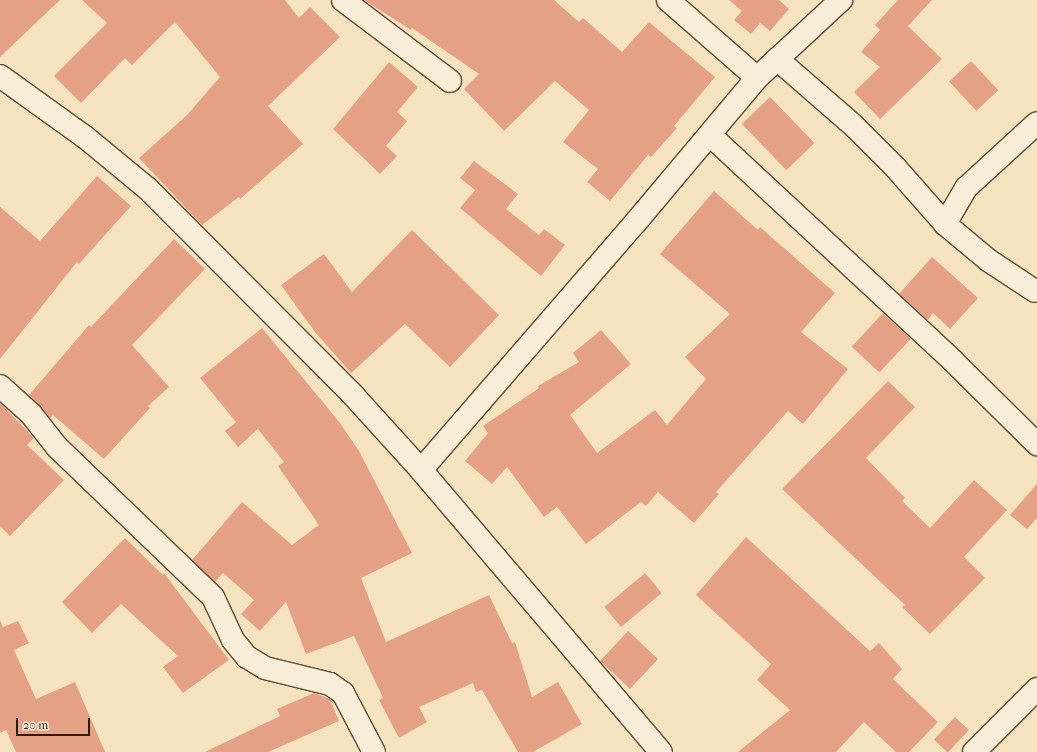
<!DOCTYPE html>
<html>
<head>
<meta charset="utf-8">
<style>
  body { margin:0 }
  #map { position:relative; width:1037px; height:752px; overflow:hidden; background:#f5e3c0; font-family:"IM FELL French Canon",serif }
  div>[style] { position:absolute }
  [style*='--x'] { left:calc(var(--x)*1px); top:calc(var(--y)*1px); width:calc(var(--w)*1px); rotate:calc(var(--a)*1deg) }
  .building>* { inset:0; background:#e5a185; transform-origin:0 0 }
  .roads { filter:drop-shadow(1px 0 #614d37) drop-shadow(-1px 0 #614d37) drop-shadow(0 1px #614d37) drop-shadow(0 -1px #614d37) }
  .minor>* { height:22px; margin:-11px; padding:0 11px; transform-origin:11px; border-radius:11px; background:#f8edd6 }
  span { translate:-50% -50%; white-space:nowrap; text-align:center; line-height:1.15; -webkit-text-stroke:4px #f8edd6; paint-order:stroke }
  .scale { position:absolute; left:16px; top:718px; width:74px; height:18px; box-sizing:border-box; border:2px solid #301b09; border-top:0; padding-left:5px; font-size:12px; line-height:14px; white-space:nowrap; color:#301b09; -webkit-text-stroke:3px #f8edd6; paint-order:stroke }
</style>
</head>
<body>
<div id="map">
  <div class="building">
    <i style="clip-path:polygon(0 0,60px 0,0 57px)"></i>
    <i style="clip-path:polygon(82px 0,285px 0,299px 18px,310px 7px,340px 37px,268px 106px,303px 144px,240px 199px,239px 197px,202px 225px,139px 158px,187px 115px,220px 77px,175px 22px,132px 65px,125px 58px,81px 103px,54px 76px,107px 23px)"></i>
    <i style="clip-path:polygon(364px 0,554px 0,579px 22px,583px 18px,622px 52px,649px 22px,715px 77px,674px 126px,677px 128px,651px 157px,648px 155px,610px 201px,587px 182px,598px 169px,563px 142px,589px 110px,555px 81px,504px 131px,464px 89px,479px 74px,412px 28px,411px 30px)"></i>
    <i style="clip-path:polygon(729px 0,779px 0,789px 9px,770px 31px,760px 23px,751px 34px,734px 20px,742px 11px)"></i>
    <i style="clip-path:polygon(898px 0,932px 0,908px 26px,942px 59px,880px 119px,854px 92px,880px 67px,861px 52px,880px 30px,875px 25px)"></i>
    <i style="left:971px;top:61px;width:40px;height:30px;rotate:47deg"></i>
    <i style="clip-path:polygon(389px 62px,418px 87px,397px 112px,407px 121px,386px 146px,397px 156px,380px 174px,333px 129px)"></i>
    <i style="left:770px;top:97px;width:64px;height:39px;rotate:46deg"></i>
    <i style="clip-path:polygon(474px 161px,518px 194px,506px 209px,539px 235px,544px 229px,565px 245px,541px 276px,460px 208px,475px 190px,460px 178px)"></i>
    <i style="clip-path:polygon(97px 176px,131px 206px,79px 264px,77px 262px,0 359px,0 207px,40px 241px)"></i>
    <i style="clip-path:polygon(714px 191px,758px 230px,760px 227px,835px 293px,801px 332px,848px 369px,803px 424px,788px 411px,716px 492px,719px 494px,694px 523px,658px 492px,646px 506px,641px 502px,586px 544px,557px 507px,544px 517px,507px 467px,492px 484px,465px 461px,488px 433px,483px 426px,539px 388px,538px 386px,579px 362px,573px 353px,601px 330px,631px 364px,570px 415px,597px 453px,655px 410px,667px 425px,706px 379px,685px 357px,730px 314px,660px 254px)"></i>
    <i style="clip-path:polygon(412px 230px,499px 315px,450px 367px,405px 324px,351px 373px,315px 332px,281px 285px,324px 254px,352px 292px)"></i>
    <i style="clip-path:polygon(174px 239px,205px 269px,132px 345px,169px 387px,148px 406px,150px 408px,104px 459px,53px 415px,50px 418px,29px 395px,89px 325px,91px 327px)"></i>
    <i style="clip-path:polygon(932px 257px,978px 298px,950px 329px,933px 313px,928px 320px,899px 294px)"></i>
    <i style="left:883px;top:313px;width:38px;height:46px;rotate:43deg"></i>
    <i style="clip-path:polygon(262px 328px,340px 423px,359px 451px,412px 553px,361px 578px,386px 642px,489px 595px,512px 643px,515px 642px,532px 697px,558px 682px,582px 724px,533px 752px,518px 752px,482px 690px,476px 692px,473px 683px,419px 707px,427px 722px,399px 738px,379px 700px,383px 698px,354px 636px,306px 654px,286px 602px,260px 631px,241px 614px,254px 600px,223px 573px,215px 582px,192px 560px,242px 502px,292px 545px,319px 525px,278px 466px,284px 462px,258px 429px,238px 447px,225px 431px,236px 422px,200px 378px)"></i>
    <i style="clip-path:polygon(888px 381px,915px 407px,866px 458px,905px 498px,902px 501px,930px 528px,974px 480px,1007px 510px,964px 557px,985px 578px,930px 634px,902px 607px,905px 605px,782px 489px)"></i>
    <i style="clip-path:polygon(0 403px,34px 438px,27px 445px,64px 480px,10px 536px,0 526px)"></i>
    <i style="clip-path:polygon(1037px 484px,1037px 518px,1027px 529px,1010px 515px)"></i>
    <i style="clip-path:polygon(746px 537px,870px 651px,879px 643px,902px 669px,893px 679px,938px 722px,909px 752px,896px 752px,864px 722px,836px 752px,738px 752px,790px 710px,757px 680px,771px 664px,696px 595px)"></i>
    <i style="clip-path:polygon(125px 538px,163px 575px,164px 573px,229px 660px,183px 693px,163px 667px,178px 656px,121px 604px,92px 633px,62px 602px)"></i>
    <i style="left:645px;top:573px;width:26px;height:53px;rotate:50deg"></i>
    <i style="clip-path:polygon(0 620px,3px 627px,18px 621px,29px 643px,14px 650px,36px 699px,75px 682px,105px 752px,16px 752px,6px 730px,0 733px)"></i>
    <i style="left:628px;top:631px;width:41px;height:41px;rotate:43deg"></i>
    <i style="clip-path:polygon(314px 693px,330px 699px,339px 721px,268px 752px,205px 752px,280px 716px,277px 709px)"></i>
    <i style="left:955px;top:717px;width:19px;height:31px;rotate:43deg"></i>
  </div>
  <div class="roads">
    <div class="minor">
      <i style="--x:343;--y:0;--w:134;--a:37.1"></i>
      <i style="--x:668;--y:0;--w:118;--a:41.2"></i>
      <i style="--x:777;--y:59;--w:102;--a:41"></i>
      <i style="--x:854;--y:126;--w:58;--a:45"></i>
      <i style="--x:895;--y:167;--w:76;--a:48.7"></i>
      <i style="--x:945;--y:224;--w:56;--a:39.9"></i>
      <i style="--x:988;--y:260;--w:56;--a:33.4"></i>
      <i style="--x:0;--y:76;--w:105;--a:35.7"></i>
      <i style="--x:85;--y:137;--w:82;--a:39.5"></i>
      <i style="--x:148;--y:189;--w:291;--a:45.1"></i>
      <i style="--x:353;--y:395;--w:101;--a:47.8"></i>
      <i style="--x:421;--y:470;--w:370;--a:49.6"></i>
      <i style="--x:710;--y:135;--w:333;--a:42.9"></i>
      <i style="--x:954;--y:362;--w:117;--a:44.7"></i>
      <i style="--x:945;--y:224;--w:42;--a:-59.7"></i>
      <i style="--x:966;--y:188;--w:96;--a:-42.5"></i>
      <i style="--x:0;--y:386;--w:42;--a:42.1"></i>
      <i style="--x:31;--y:414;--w:42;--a:51.8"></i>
      <i style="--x:57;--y:447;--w:216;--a:43.9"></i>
      <i style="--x:213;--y:597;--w:47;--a:65.1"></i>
      <i style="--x:233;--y:640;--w:22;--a:51"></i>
      <i style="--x:247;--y:657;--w:21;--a:31"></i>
      <i style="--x:265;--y:668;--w:67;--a:13.8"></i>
      <i style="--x:330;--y:684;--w:16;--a:35"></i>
      <i style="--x:343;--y:693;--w:67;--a:62.3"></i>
      <i style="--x:421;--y:470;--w:328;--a:-49.1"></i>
      <i style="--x:636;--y:222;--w:188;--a:-50"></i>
      <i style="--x:757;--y:78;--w:115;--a:-42.9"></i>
      <i style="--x:974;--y:752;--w:89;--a:-45"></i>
    </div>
  </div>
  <div class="scale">20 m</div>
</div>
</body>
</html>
